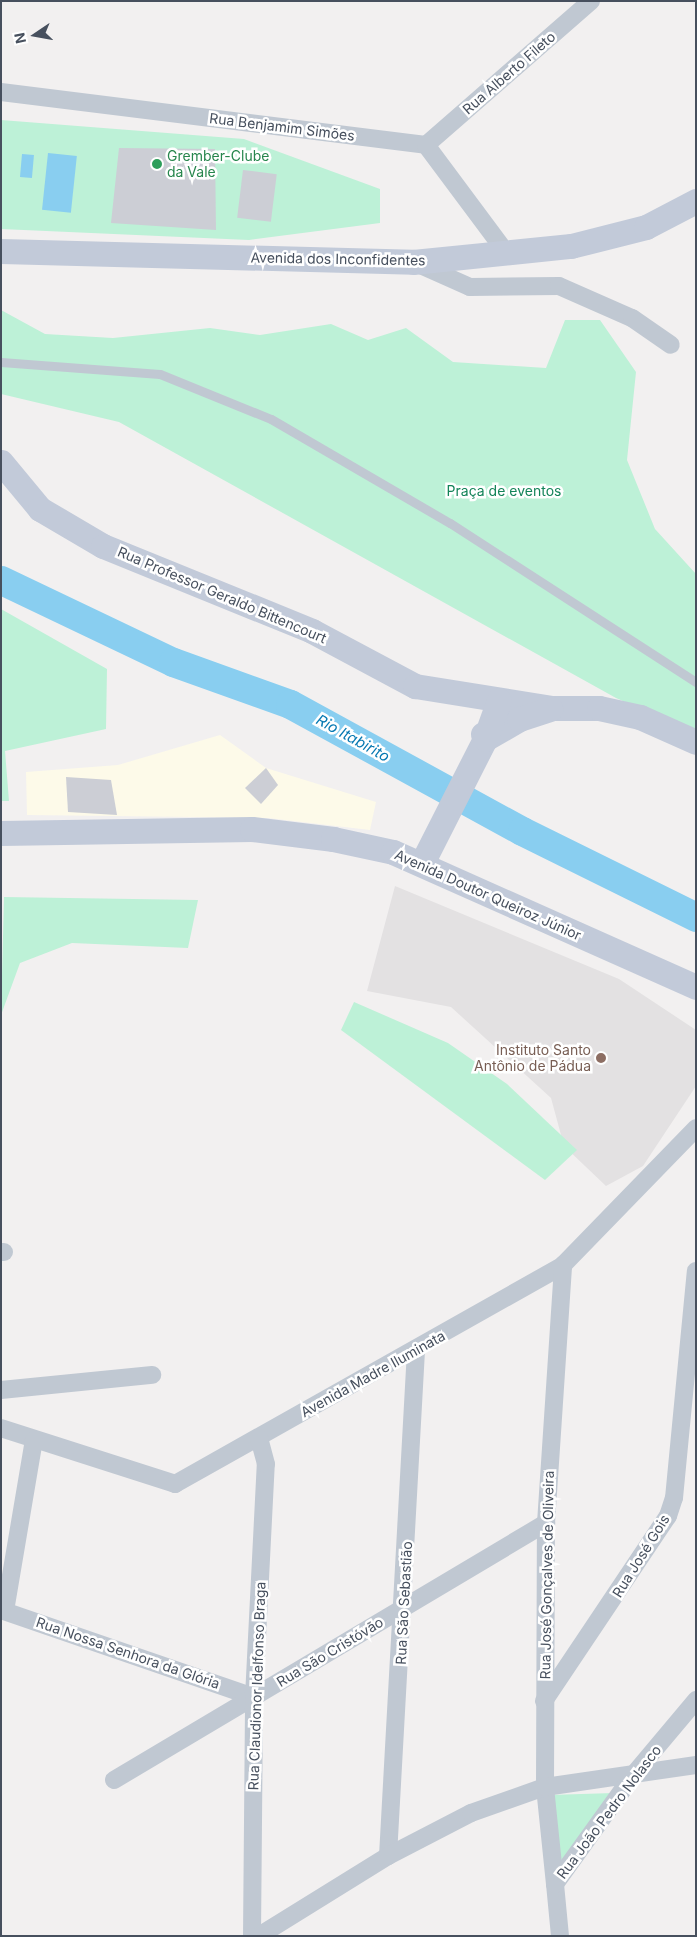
<!DOCTYPE html>
<html>
<head>
<meta charset="utf-8">
<style>
  body { margin:0 }
  #map { position:relative; width:697px; height:1937px; overflow:hidden; background:#f2f0f0; font-family:Inter,sans-serif }
  div>[style] { position:absolute }
  [style*='--x'] { left:calc(var(--x)*1px); top:calc(var(--y)*1px); width:calc(var(--w)*1px); rotate:calc(var(--a)*1deg) }
  .commercial>* { inset:0; background:#fdfae9 }
  .education>* { inset:0; background:#e3e1e2 }
  .green>* { inset:0; background:#bdf1d7 }
  .water>* { inset:0; background:#89cef0; transform-origin:0 0 }
  .river>* { height:29px; margin:-14.5px; padding:0 14.5px; transform-origin:14.5px; border-radius:14.5px; background:#89cef0 }
  .building>* { inset:0; background:#ccced5; transform-origin:0 0 }
  .lane>* { height:9px; margin:-4.5px; padding:0 4.5px; transform-origin:4.5px; border-radius:4.5px; background:#c0c8d2 }
  .street>* { height:18px; margin:-9px; padding:0 9px; transform-origin:9px; border-radius:9px; background:#c0c8d2 }
  .secondary>* { height:25px; margin:-12.5px; padding:0 12.5px; transform-origin:12.5px; border-radius:12.5px; background:#c2cad9 }
  .dots>* { width:14px; height:14px; translate:-50% -50%; box-sizing:border-box; border:2px solid #fff; border-radius:50% }
  span { translate:-50% -50%; white-space:nowrap; text-align:center; line-height:1.15; -webkit-text-stroke:5px #fff; paint-order:stroke }
  .street-label { font-size:14px; color:#47505e }
  .leisure-label { font-size:14px; color:#27864d }
  .left { translate:0 -50%; text-align:left }
  .park-label { font-size:14px; color:#148459 }
  .education-label { font-size:14px; color:#785e54 }
  .right { translate:-100% -50%; text-align:right }
  .water-label { font-size:15px; color:#0779b2; font-style:italic }
  .frame { position:absolute; inset:0; border:2px solid #47505e; pointer-events:none }
  .north { position:absolute; left:10px; top:10px; width:50px; height:50px; -webkit-text-stroke:4px #fff; paint-order:stroke; rotate:258deg; font-size:14px; font-weight:700; line-height:20px; text-align:center; color:#47505e }
  .north::after { content:''; display:block; margin:auto; width:18px; height:22px; background:#47505e; clip-path:polygon(50% 0,100% 100%,50% 72%,0 100%) }
</style>
</head>
<body>
<div id="map">
  <div class="commercial">
    <i style="clip-path:polygon(220px 735px,266px 768px,376px 802px,370px 830px,268px 818px,27px 815px,26px 772px,118px 765px)"></i>
  </div>
  <div class="education">
    <i style="clip-path:polygon(395px 886px,619px 979px,696px 1030px,696px 1086px,643px 1166px,606px 1186px,564px 1146px,551px 1098px,451px 1007px,367px 991px)"></i>
  </div>
  <div class="green">
    <i style="clip-path:polygon(1px 120px,244px 139px,380px 189px,380px 223px,249px 240px,1px 229px)"></i>
    <i style="clip-path:polygon(1px 310px,45px 334px,113px 338px,210px 328px,260px 335px,331px 324px,368px 340px,406px 328px,453px 362px,546px 368px,565px 320px,600px 320px,636px 372px,627px 460px,655px 529px,696px 574px,696px 733px,616px 698px,119px 422px,1px 394px)"></i>
    <i style="clip-path:polygon(1px 609px,107px 669px,106px 729px,5px 751px,9px 801px,1px 801px)"></i>
    <i style="clip-path:polygon(4px 897px,198px 900px,188px 948px,72px 943px,20px 963px,1px 1015px)"></i>
    <i style="clip-path:polygon(354px 1002px,448px 1043px,507px 1084px,577px 1150px,545px 1180px,341px 1030px)"></i>
    <i style="clip-path:polygon(614px 1793px,557px 1873px,549px 1795px)"></i>
  </div>
  <div class="water">
    <i style="left:48px;top:153px;width:29px;height:57px;rotate:6deg"></i>
    <i style="left:22px;top:154px;width:12px;height:23px;rotate:5deg"></i>
  </div>
  <div class="river">
    <i style="--x:1;--y:580;--w:191;--a:25.5"></i>
    <i style="--x:173;--y:662;--w:124;--a:19.7"></i>
    <i style="--x:290;--y:704;--w:264;--a:28.7"></i>
    <i style="--x:522;--y:831;--w:194;--a:26.3"></i>
  </div>
  <div class="building">
    <i style="clip-path:polygon(119px 148px,215px 149px,216px 230px,111px 223px)"></i>
    <i style="left:243px;top:170px;width:34px;height:48px;rotate:7deg"></i>
    <i style="clip-path:polygon(266px 768px,278px 785px,261px 804px,245px 788px)"></i>
    <i style="clip-path:polygon(66px 777px,111px 780px,117px 815px,68px 812px)"></i>
  </div>
  <div class="lane">
    <i style="--x:1;--y:362;--w:159;--a:4.3"></i>
    <i style="--x:160;--y:374;--w:120;--a:22.1"></i>
    <i style="--x:271;--y:419;--w:207;--a:30.2"></i>
    <i style="--x:450;--y:523;--w:293;--a:32.9"></i>
  </div>
  <div class="street">
    <i style="--x:1;--y:92;--w:428;--a:7.1"></i>
    <i style="--x:426;--y:145;--w:137;--a:53.3"></i>
    <i style="--x:426;--y:145;--w:219;--a:-41.1"></i>
    <i style="--x:416;--y:263;--w:59;--a:24"></i>
    <i style="--x:470;--y:287;--w:89;--a:-0.6"></i>
    <i style="--x:559;--y:286;--w:80;--a:23.7"></i>
    <i style="--x:632;--y:318;--w:47;--a:34.7"></i>
    <i style="--x:1;--y:1252;--w:3;--a:0"></i>
    <i style="--x:1;--y:1390;--w:152;--a:-5.7"></i>
    <i style="--x:1;--y:1428;--w:183;--a:17.8"></i>
    <i style="--x:175;--y:1484;--w:446;--a:-29.4"></i>
    <i style="--x:563;--y:1265;--w:191;--a:-45.8"></i>
    <i style="--x:1;--y:1610;--w:268;--a:19"></i>
    <i style="--x:5;--y:1611;--w:173;--a:-80.4"></i>
    <i style="--x:544;--y:1701;--w:223;--a:-56.2"></i>
    <i style="--x:668;--y:1516;--w:19;--a:-72"></i>
    <i style="--x:674;--y:1498;--w:228;--a:-84.5"></i>
    <i style="--x:114;--y:1780;--w:503;--a:-30.75"></i>
    <i style="--x:388;--y:1856;--w:507;--a:-86.83"></i>
    <i style="--x:555;--y:1884;--w:98;--a:-95.9"></i>
    <i style="--x:545;--y:1787;--w:264;--a:-89.8"></i>
    <i style="--x:546;--y:1523;--w:259;--a:-86.2"></i>
    <i style="--x:252;--y:1936;--w:239;--a:-89.5"></i>
    <i style="--x:254;--y:1697;--w:233;--a:-87.1"></i>
    <i style="--x:266;--y:1464;--w:27;--a:-105"></i>
    <i style="--x:259;--y:1936;--w:152;--a:-31.8"></i>
    <i style="--x:388;--y:1856;--w:93;--a:-27.4"></i>
    <i style="--x:471;--y:1813;--w:78;--a:-19.4"></i>
    <i style="--x:545;--y:1787;--w:153;--a:-8.3"></i>
    <i style="--x:560;--y:1936;--w:52;--a:-95.5"></i>
    <i style="--x:555;--y:1884;--w:135;--a:-54.3"></i>
    <i style="--x:634;--y:1774;--w:97;--a:-50"></i>
  </div>
  <div class="secondary">
    <i style="--x:1;--y:251;--w:412;--a:1.5"></i>
    <i style="--x:413;--y:262;--w:159;--a:-5.8"></i>
    <i style="--x:571;--y:246;--w:77;--a:-14.2"></i>
    <i style="--x:646;--y:227;--w:56;--a:-27.5"></i>
    <i style="--x:1;--y:462;--w:61;--a:50.3"></i>
    <i style="--x:40;--y:509;--w:73;--a:30.4"></i>
    <i style="--x:103;--y:546;--w:226;--a:22.1"></i>
    <i style="--x:312;--y:631;--w:117;--a:28.1"></i>
    <i style="--x:415;--y:686;--w:139;--a:9.1"></i>
    <i style="--x:552;--y:708;--w:47;--a:0"></i>
    <i style="--x:599;--y:708;--w:42;--a:12.4"></i>
    <i style="--x:640;--y:717;--w:61;--a:24.1"></i>
    <i style="--x:483;--y:734;--w:5;--a:68"></i>
    <i style="--x:485;--y:739;--w:39;--a:-30"></i>
    <i style="--x:519;--y:719;--w:33;--a:-18"></i>
    <i style="--x:1;--y:833;--w:251;--a:-0.9"></i>
    <i style="--x:252;--y:829;--w:82;--a:7"></i>
    <i style="--x:333;--y:839;--w:61;--a:12.2"></i>
    <i style="--x:393;--y:852;--w:332;--a:24"></i>
    <i style="--x:422;--y:863;--w:139;--a:-63.1"></i>
    <i style="--x:485;--y:739;--w:41;--a:-70.3"></i>
  </div>
  <div class="dots">
    <i style="left:157px;top:164px;background:#2e9e5b"></i>
    <i style="left:601px;top:1058px;background:#8d6e63"></i>
  </div>
  <div class="street-label">
    <span style="left:509px;top:73px;rotate:-41deg">Rua Alberto Fileto</span>
    <span style="left:282px;top:127px;rotate:7deg">Rua Benjamim Simões</span>
    <span style="left:338px;top:259px;rotate:1deg">Avenida dos Inconfidentes</span>
    <span style="left:222px;top:595px;rotate:23deg">Rua Professor Geraldo Bittencourt</span>
    <span style="left:488px;top:895px;rotate:24deg">Avenida Doutor Queiroz Júnior</span>
    <span style="left:373px;top:1374px;rotate:-29deg">Avenida Madre Iluminata</span>
    <span style="left:641px;top:1556px;rotate:-58deg">Rua José Gois</span>
    <span style="left:547px;top:1575px;rotate:-89deg">Rua José Gonçalves de Oliveira</span>
    <span style="left:404px;top:1603px;rotate:-87deg">Rua São Sebastião</span>
    <span style="left:330px;top:1652px;rotate:-31deg">Rua São Cristóvão</span>
    <span style="left:128px;top:1653px;rotate:19deg">Rua Nossa Senhora da Glória</span>
    <span style="left:257px;top:1686px;rotate:-88deg">Rua Claudionor Idelfonso Braga</span>
    <span style="left:609px;top:1812px;rotate:-53deg">Rua João Pedro Nolasco</span>
  </div>
  <div class="leisure-label">
    <span class="left" style="left:167px;top:164px">Grember-Clube<br>da Vale</span>
  </div>
  <div class="park-label">
    <span style="left:504px;top:491px">Praça de eventos</span>
  </div>
  <div class="education-label">
    <span class="right" style="left:591px;top:1058px">Instituto Santo<br>Antônio de Pádua</span>
  </div>
  <div class="water-label">
    <span style="left:353px;top:738px;rotate:29deg">Rio Itabirito</span>
  </div>
  <div class="frame"></div>
  <div class="north">N</div>
</div>
</body>
</html>
